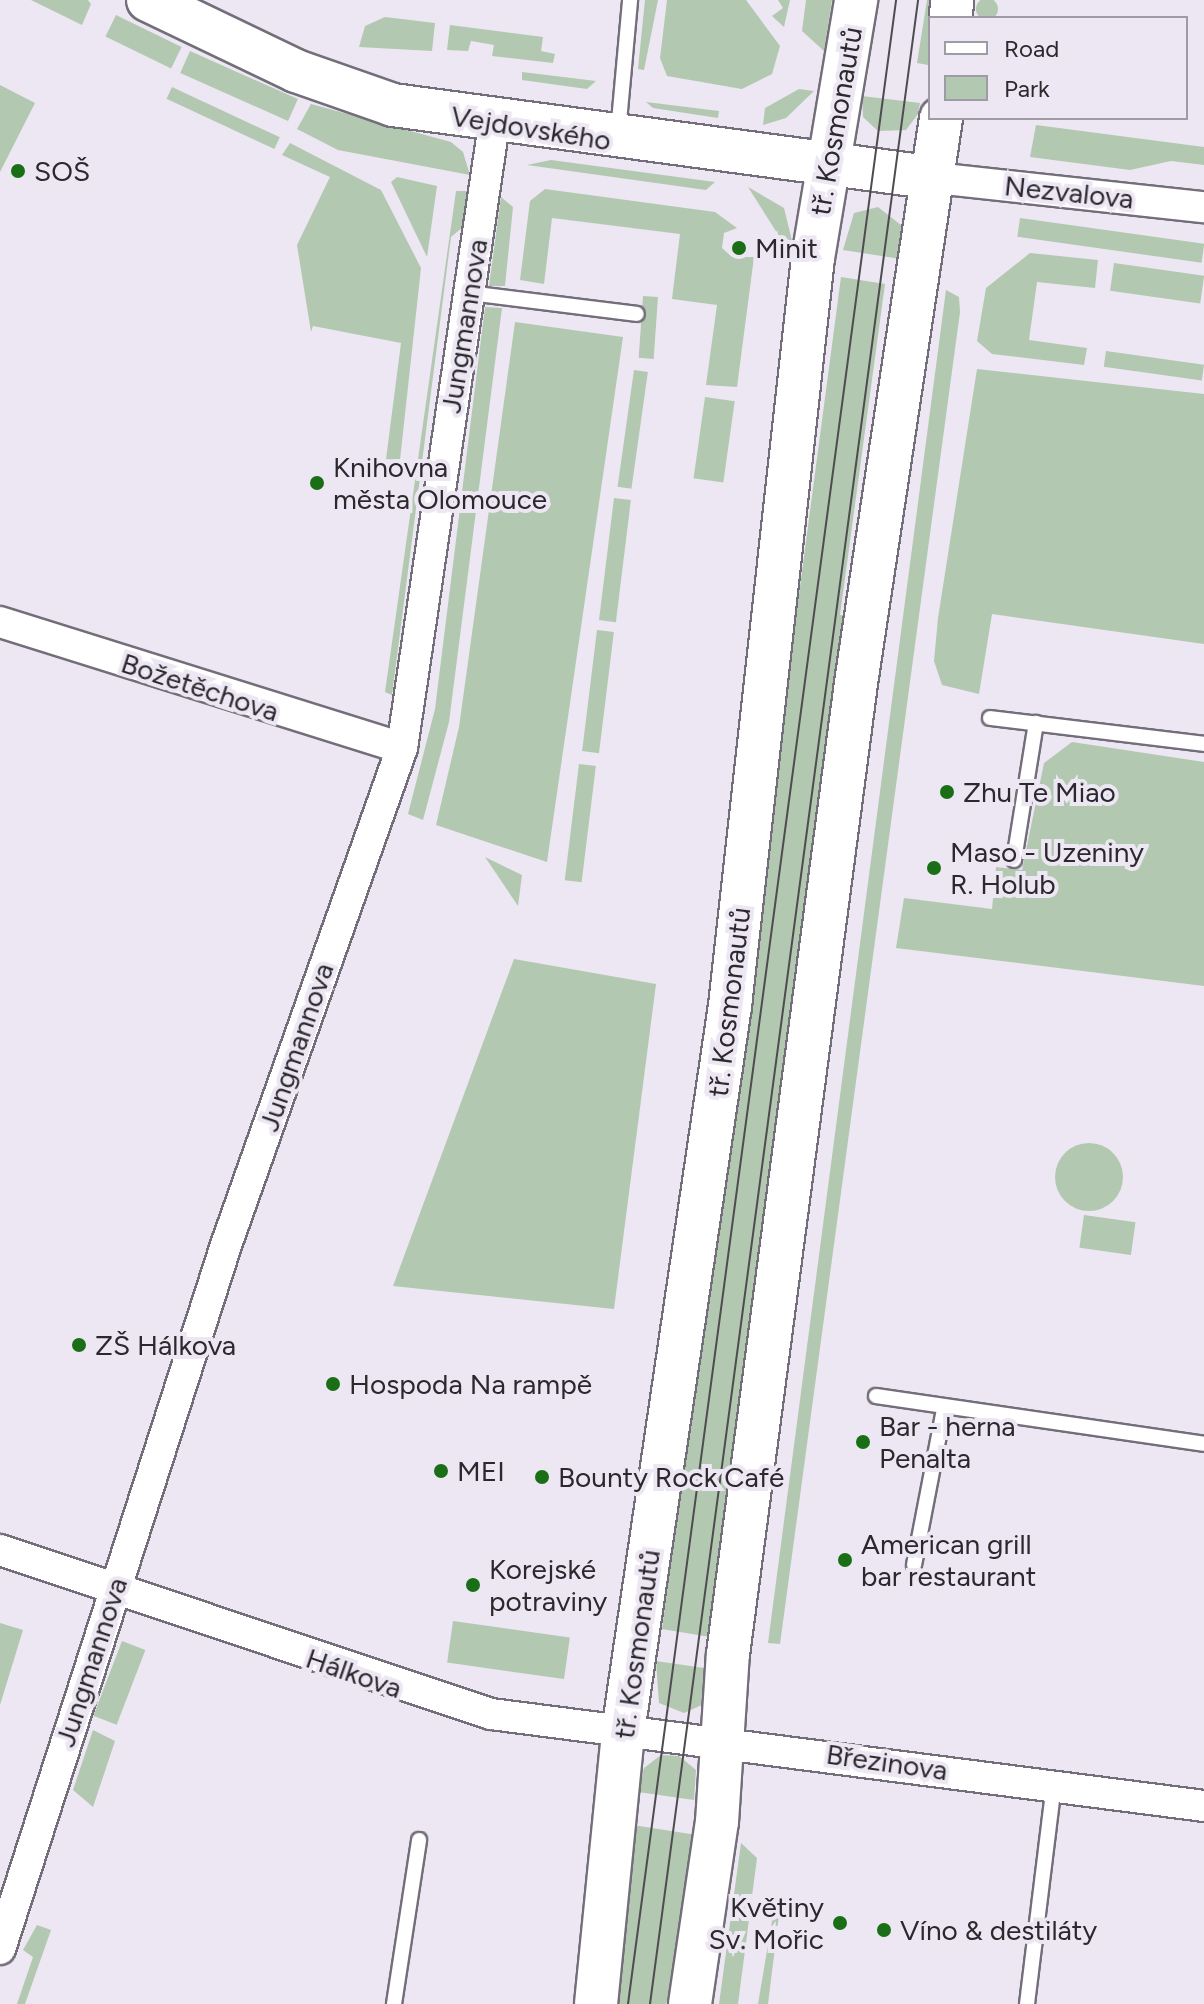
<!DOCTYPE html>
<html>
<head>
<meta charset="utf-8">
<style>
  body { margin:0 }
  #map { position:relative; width:1204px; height:2004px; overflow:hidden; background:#ece7f3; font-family:Figtree,sans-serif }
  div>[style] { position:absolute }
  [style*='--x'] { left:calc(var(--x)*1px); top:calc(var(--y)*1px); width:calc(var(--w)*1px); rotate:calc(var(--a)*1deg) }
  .green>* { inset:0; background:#b3c8b0; transform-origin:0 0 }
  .round { border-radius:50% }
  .roads { filter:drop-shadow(2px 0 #736e79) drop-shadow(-2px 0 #736e79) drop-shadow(0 2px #736e79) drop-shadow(0 -2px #736e79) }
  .lane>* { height:14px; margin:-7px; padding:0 7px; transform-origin:7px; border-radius:7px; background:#fff }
  .street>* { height:30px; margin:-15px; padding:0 15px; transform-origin:15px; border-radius:15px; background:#fff }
  .secondary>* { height:42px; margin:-21px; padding:0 21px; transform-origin:21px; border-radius:21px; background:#fff }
  .tram>* { height:2px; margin:-1px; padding:0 1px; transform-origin:1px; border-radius:1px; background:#4e4b51 }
  .dots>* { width:22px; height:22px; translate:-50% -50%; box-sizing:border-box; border:4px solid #ece7f3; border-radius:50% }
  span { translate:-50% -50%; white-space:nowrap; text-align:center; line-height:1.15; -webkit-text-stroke:8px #ece7f3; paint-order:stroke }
  .street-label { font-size:28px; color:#2b292d }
  .poi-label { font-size:28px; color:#2b292d }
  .left { translate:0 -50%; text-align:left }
  .right { translate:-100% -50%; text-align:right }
  .legend { position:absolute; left:928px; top:16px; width:260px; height:104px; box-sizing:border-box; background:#ece7f3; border:2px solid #9f9ba4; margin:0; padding:10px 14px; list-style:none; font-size:24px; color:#2b292d }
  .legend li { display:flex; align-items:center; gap:16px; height:40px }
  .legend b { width:40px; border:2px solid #9f9ba4 }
</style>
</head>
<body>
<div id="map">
  <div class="green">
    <i class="round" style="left:976px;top:-2px;width:22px;height:22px"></i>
    <i style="clip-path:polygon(31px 0,88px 0,91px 4px,82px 25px)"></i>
    <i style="clip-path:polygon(645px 0,658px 0,644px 70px,638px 69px)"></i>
    <i style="clip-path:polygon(667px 0,746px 0,780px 46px,772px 74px,742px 89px,667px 76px,660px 58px)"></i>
    <i style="clip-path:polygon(778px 0,790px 0,784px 27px,772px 16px,783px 8px)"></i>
    <i style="clip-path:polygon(806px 0,832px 0,824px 51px,802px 31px)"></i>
    <i style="clip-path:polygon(927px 0,937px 0,928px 65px,917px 63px)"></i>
    <i style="left:116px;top:15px;width:73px;height:24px;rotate:26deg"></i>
    <i style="clip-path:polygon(385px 17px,435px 23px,432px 51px,359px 47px,365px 26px)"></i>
    <i style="clip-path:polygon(450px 25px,543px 37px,541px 51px,555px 54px,553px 63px,492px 56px,494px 45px,471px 41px,468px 51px,447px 50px)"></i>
    <i style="left:190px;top:51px;width:118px;height:24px;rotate:24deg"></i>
    <i style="clip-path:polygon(522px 72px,596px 81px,587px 89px,522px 80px)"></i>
    <i style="clip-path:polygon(0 85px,35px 103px,0 172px)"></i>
    <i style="left:172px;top:87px;width:119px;height:13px;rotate:25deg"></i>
    <i style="clip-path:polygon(799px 89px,814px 91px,786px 118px,763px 125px,765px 108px)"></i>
    <i style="clip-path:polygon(862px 96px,920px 103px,918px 114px,906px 130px,878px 131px,863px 117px)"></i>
    <i style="clip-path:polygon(646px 102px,719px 111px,718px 118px,653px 108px)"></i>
    <i style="clip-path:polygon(311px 104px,451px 142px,463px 152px,470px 175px,338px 150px,297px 129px)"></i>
    <i style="clip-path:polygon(1036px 125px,1204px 147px,1204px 165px,1171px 161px,1130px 170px,1030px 157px)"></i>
    <i style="clip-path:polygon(290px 143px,381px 190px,421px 268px,400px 460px,386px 459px,401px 343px,313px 326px,311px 332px,297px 245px,330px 177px,282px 155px)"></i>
    <i style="clip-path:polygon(551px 160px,715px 182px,706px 190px,527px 165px)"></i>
    <i style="clip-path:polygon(397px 177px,437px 186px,427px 257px,391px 182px)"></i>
    <i style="clip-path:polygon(748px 187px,784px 208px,792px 241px,779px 236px)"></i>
    <i style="clip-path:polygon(545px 189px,715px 212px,737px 228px,724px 233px,722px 248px,732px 257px,754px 257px,737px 387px,706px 385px,717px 305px,672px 299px,680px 234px,552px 218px,544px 284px,520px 280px,530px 201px)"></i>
    <i style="clip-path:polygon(456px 191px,469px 191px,463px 227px,451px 237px,392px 695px,385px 692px)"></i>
    <i style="clip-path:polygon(501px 197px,513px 207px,505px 286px,489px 286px)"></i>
    <i style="clip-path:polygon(878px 207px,901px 225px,901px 259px,843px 250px,854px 213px)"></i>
    <i style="left:1020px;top:218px;width:186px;height:19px;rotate:8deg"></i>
    <i style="clip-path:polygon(1030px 253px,1098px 260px,1095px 288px,1037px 282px,1029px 340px,1087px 348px,1084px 365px,992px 354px,977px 341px,986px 288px)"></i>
    <i style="left:1114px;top:263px;width:91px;height:28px;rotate:8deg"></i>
    <i style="clip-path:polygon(841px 277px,885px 284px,840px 615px,852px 615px,716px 1638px,662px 1629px)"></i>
    <i style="clip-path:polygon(946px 290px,959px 297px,960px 312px,780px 1644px,768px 1643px)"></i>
    <i style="left:643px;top:296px;width:15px;height:62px;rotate:4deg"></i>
    <i style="clip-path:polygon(485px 307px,502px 308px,449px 722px,423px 820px,408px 814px,435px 709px)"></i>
    <i style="clip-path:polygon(515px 322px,623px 337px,547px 862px,436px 825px,459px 727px)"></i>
    <i style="left:1106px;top:351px;width:99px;height:16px;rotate:8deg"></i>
    <i style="clip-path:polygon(977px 369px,1204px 394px,1204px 644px,992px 614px,979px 694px,942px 685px,934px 661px,938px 618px)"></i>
    <i style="left:634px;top:370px;width:14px;height:118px;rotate:8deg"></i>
    <i style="left:705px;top:397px;width:30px;height:82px;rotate:8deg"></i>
    <i style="left:614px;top:498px;width:17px;height:123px;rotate:7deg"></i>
    <i style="left:597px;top:630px;width:17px;height:122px;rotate:7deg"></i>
    <i style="clip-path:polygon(1072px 742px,1204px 762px,1204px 986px,896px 948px,904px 898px,992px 909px,996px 867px,1022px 870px,1044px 763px)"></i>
    <i style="left:579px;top:764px;width:17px;height:117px;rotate:7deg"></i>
    <i style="clip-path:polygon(485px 857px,522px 875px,518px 906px)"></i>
    <i style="clip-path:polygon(514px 959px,656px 984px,614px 1309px,393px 1286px)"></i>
    <i class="round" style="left:1055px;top:1143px;width:68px;height:68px"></i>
    <i style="left:1084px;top:1215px;width:52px;height:33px;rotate:8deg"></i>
    <i style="left:453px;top:1621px;width:118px;height:42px;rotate:8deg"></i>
    <i style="clip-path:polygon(0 1623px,23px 1630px,0 1705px)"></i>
    <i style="left:122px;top:1641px;width:25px;height:80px;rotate:21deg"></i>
    <i style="clip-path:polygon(656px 1661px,711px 1669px,704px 1704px,684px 1713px,659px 1703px)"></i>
    <i style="clip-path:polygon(93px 1730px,115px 1741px,93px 1807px,73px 1790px)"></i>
    <i style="clip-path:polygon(661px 1755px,679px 1756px,696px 1770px,694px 1800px,638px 1792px,644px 1768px)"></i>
    <i style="left:633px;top:1825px;width:61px;height:180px;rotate:9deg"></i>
    <i style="clip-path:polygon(741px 1843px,757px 1858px,738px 2004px,719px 2004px)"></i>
    <i style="clip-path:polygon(773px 1915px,779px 1915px,768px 2004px,758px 2004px)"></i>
    <i style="clip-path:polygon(37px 1925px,51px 1930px,25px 2004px,17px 2004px,33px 1957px,23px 1950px)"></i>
  </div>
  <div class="roads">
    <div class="lane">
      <i style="--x:618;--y:133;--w:134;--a:-84.8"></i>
      <i style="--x:469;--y:293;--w:169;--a:7.1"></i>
      <i style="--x:990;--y:718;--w:216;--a:6.9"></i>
      <i style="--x:1014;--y:860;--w:139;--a:-80.9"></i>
      <i style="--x:876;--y:1396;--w:331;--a:8.3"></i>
      <i style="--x:914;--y:1565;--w:159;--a:-79.1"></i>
      <i style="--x:394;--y:2004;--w:166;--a:-81.3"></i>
      <i style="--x:1027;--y:2004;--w:221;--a:-83"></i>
    </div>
    <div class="street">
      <i style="--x:935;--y:178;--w:271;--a:6.2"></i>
      <i style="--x:0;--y:622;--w:421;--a:17.4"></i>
      <i style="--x:0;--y:1550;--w:518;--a:18.47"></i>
      <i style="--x:491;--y:1714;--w:719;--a:7.35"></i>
      <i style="--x:0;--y:1949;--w:736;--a:-72.2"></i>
      <i style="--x:225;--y:1248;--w:530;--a:-70.51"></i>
      <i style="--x:402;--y:748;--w:631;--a:-81.61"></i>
    </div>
    <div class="secondary">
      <i style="--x:148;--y:0;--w:164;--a:25.6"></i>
      <i style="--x:296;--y:71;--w:103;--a:19.3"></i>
      <i style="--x:393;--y:105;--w:547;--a:7.67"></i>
      <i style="--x:951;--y:18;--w:18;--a:-87"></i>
      <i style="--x:596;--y:2004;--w:273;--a:-84.3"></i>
      <i style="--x:623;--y:1732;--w:734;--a:-81.62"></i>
      <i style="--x:730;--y:1006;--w:753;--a:-83.67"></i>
      <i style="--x:813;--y:258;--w:262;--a:-80.5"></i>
      <i style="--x:690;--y:2004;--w:184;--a:-81.6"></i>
      <i style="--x:717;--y:1822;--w:168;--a:-86.3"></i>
      <i style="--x:728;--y:1654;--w:979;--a:-82.49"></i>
      <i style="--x:856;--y:683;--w:571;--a:-81.44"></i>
    </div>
  </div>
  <div class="tram">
    <i style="--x:628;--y:2004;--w:2022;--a:-82.38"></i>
    <i style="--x:650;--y:2004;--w:2022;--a:-82.38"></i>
  </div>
  <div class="dots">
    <i style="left:18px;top:171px;background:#1a6e15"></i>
    <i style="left:739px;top:248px;background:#1a6e15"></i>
    <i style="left:317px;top:483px;background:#1a6e15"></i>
    <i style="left:947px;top:792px;background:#1a6e15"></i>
    <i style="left:934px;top:868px;background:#1a6e15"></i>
    <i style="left:79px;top:1345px;background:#1a6e15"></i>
    <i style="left:333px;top:1384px;background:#1a6e15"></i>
    <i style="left:863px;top:1442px;background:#1a6e15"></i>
    <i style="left:441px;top:1471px;background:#1a6e15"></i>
    <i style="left:542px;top:1477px;background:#1a6e15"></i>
    <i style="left:845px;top:1560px;background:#1a6e15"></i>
    <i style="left:473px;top:1585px;background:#1a6e15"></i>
    <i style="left:840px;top:1923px;background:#1a6e15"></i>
    <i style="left:884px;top:1930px;background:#1a6e15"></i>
  </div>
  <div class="street-label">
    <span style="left:836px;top:121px;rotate:-80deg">tř. Kosmonautů</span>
    <span style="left:531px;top:128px;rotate:9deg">Vejdovského</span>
    <span style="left:1069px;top:192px;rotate:6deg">Nezvalova</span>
    <span style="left:464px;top:326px;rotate:-81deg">Jungmannova</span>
    <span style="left:200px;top:687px;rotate:18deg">Božetěchova</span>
    <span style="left:729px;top:1002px;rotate:-83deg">tř. Kosmonautů</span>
    <span style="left:296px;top:1047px;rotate:-71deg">Jungmannova</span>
    <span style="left:637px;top:1644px;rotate:-82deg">tř. Kosmonautů</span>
    <span style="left:91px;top:1662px;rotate:-72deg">Jungmannova</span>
    <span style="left:354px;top:1673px;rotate:19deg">Hálkova</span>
    <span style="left:887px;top:1762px;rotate:8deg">Březinova</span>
  </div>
  <div class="poi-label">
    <span class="left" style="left:34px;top:171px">SOŠ</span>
    <span class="left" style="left:755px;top:248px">Minit</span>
    <span class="left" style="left:333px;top:483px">Knihovna<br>města Olomouce</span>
    <span class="left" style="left:963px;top:792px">Zhu Te Miao</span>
    <span class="left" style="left:950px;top:868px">Maso - Uzeniny<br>R. Holub</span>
    <span class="left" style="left:95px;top:1345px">ZŠ Hálkova</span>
    <span class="left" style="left:349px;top:1384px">Hospoda Na rampě</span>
    <span class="left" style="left:879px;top:1442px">Bar - herna<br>Penalta</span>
    <span class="left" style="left:457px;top:1471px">MEI</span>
    <span class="left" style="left:558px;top:1477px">Bounty Rock Café</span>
    <span class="left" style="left:861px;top:1560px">American grill<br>bar restaurant</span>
    <span class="left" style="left:489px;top:1585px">Korejské<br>potraviny</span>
    <span class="right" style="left:824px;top:1923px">Květiny<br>Sv. Mořic</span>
    <span class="left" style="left:900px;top:1930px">Víno &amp; destiláty</span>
  </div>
  <ul class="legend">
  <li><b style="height:10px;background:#fff"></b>Road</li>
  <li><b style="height:22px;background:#b3c8b0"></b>Park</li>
  </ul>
</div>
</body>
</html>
